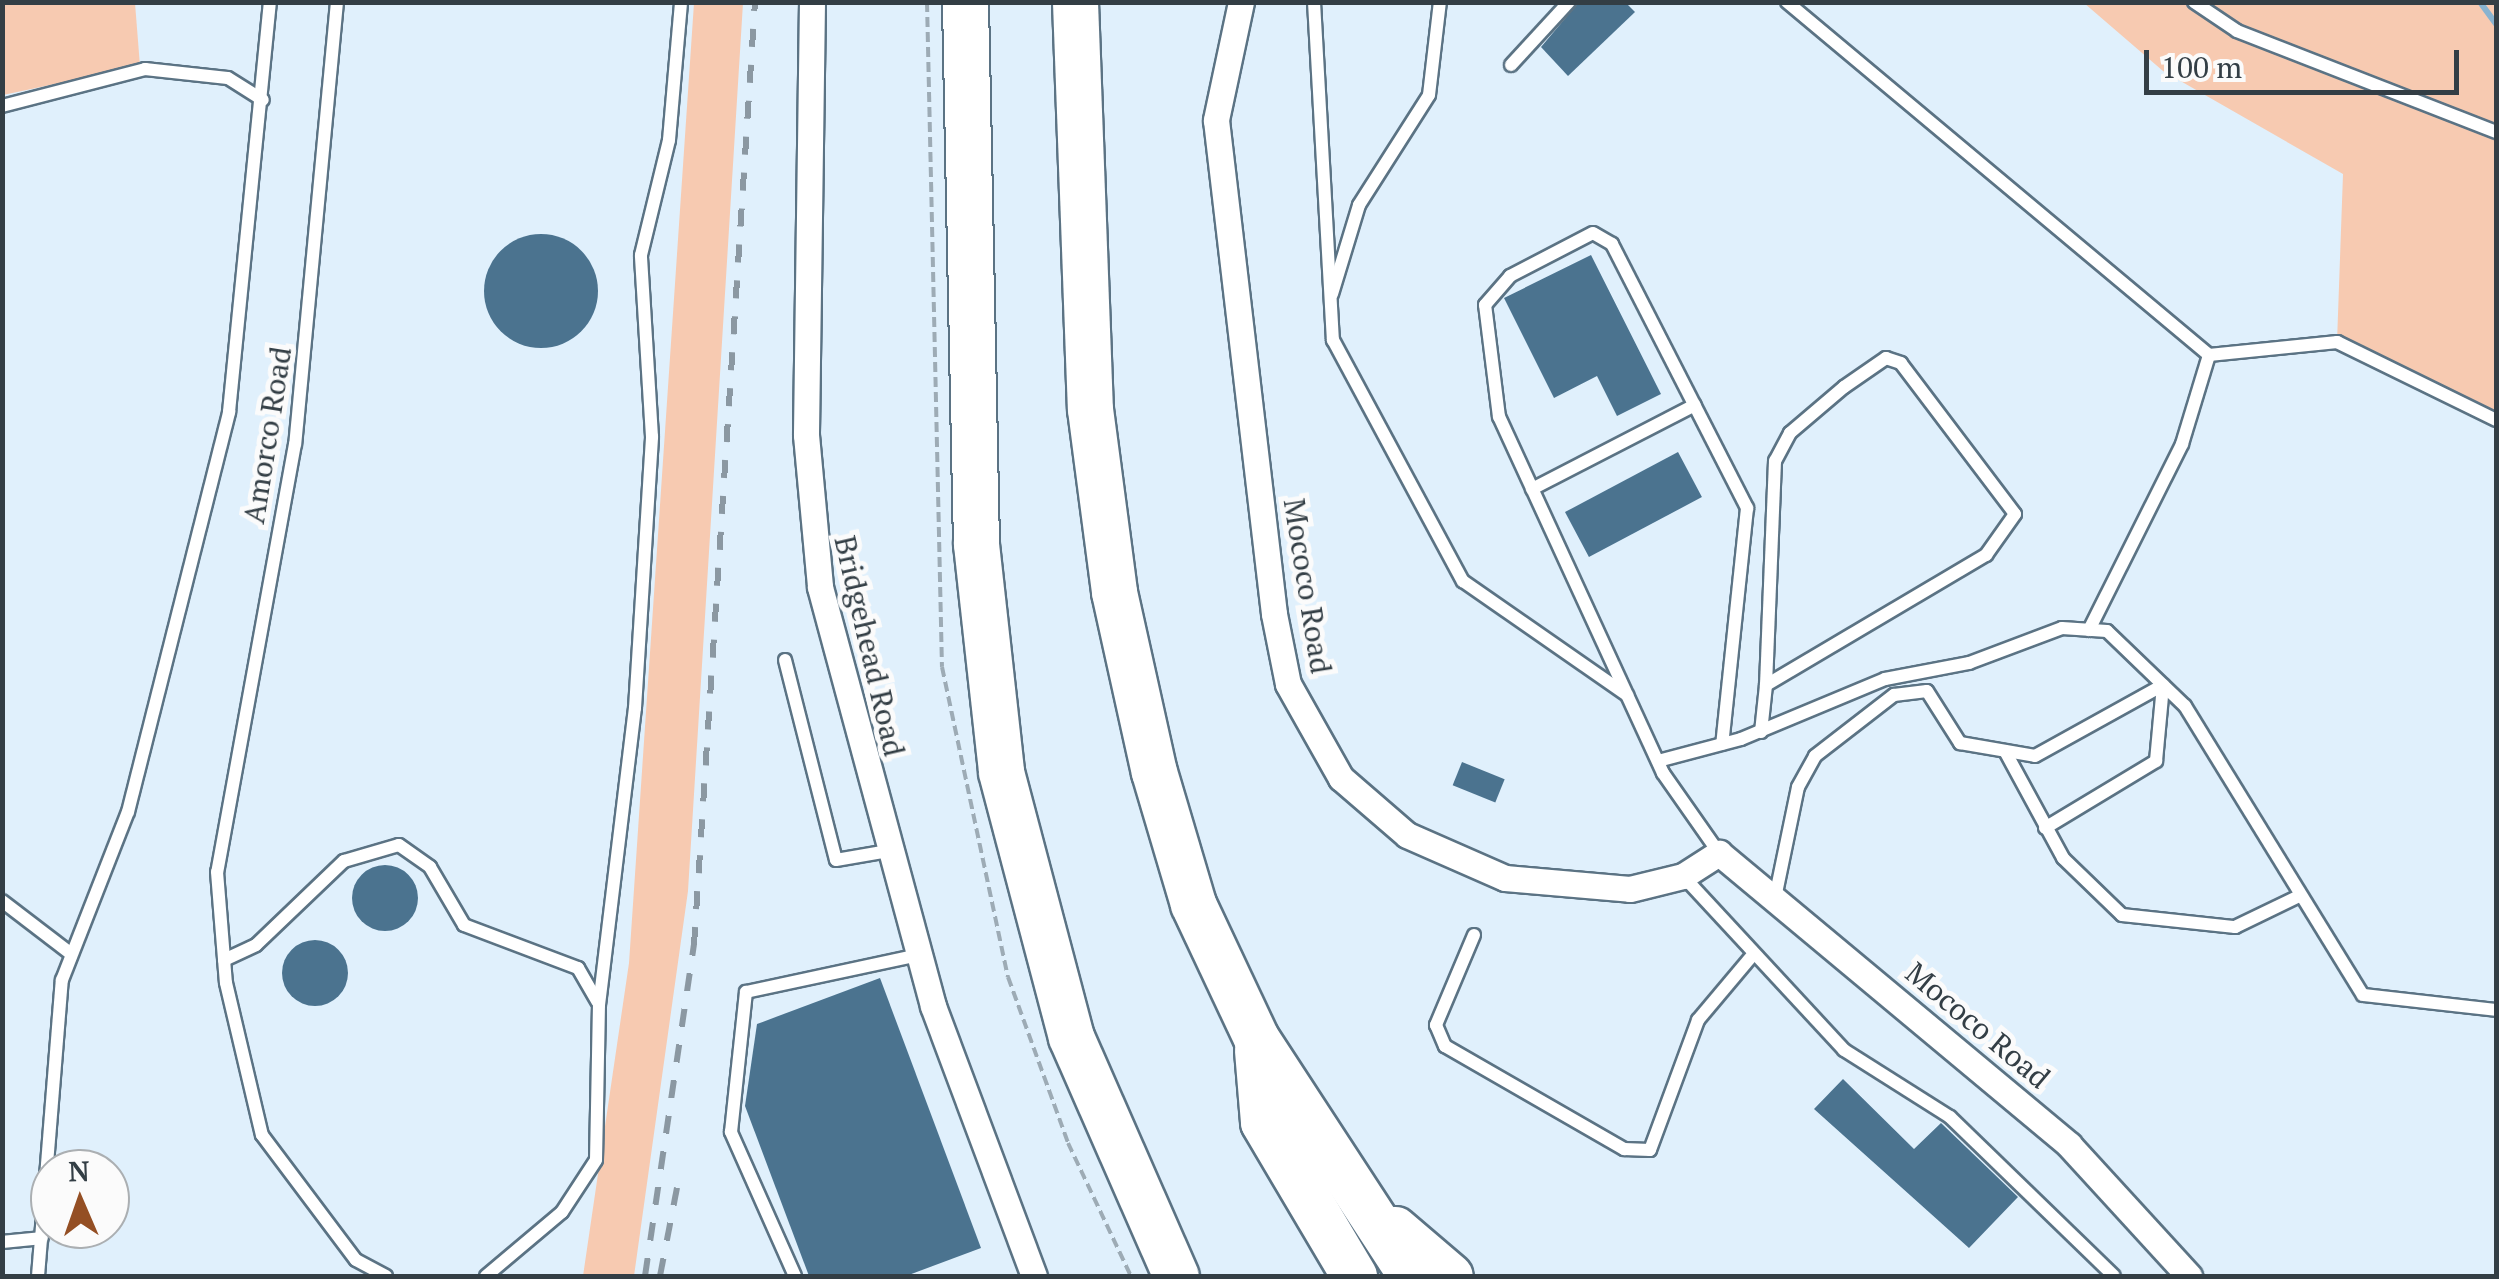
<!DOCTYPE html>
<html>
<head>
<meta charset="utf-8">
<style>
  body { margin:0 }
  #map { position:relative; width:2499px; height:1279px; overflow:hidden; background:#e0f0fc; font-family:"PT Serif",serif }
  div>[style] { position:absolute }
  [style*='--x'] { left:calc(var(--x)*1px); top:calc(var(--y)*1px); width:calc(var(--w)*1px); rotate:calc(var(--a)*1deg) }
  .green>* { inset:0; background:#f7cab1 }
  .stream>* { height:6px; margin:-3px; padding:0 3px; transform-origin:3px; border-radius:3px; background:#88b3d0 }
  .building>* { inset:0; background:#4b738f; transform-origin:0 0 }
  .round { border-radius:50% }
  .path>* { height:4px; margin-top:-2px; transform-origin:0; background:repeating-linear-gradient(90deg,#9dabb5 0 10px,transparent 0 15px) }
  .roads { filter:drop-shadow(2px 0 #5b7384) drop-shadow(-2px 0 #5b7384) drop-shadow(0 2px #5b7384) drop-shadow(0 -2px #5b7384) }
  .service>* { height:12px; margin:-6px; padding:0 6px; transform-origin:6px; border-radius:6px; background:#fff }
  .minor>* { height:25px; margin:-12.5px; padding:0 12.5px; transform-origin:12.5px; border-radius:12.5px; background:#fff }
  .motorway>* { height:45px; margin:-22.5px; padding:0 22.5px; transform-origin:22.5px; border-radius:22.5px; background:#fff }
  .rail>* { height:6px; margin-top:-3px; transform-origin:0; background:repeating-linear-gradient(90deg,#8b98a2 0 18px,transparent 0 36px) }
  span { translate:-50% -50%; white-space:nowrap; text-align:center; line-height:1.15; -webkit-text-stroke:10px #fbfbfb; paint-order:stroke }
  .street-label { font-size:30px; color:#333e45 }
  .frame { position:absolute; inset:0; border:5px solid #333e45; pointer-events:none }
  .north { position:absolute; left:30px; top:1149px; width:100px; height:100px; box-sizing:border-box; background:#fbfbfb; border:2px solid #abafb2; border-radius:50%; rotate:358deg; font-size:28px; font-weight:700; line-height:40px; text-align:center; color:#333e45 }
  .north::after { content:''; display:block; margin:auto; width:35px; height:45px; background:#944f24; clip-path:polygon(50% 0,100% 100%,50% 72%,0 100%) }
  .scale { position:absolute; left:2144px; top:50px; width:315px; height:45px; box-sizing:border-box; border:5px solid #333e45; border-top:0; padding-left:12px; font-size:30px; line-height:35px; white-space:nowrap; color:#333e45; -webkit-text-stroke:8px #fbfbfb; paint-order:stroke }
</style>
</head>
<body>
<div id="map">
  <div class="green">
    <i style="clip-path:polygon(3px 3px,135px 3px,140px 66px,3px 95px)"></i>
    <i style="clip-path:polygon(694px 3px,743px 3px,688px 891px,634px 1276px,583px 1276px,629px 963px)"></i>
    <i style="clip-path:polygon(2084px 3px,2496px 3px,2496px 420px,2337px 342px,2343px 174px,2163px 71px)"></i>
  </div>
  <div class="stream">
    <i style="--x:2480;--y:2;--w:27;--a:54"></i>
  </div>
  <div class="building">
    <i style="clip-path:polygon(1579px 2px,1625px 2px,1635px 12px,1568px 76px,1541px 47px)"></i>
    <i class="round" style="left:484px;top:234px;width:114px;height:114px"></i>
    <i style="clip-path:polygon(1591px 255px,1661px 394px,1617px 416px,1597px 376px,1554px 398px,1504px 298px)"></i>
    <i style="left:1678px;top:452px;width:51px;height:128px;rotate:62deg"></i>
    <i style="left:1462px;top:762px;width:46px;height:25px;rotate:22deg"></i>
    <i class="round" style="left:352px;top:865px;width:66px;height:66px"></i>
    <i class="round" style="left:282px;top:940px;width:66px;height:66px"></i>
    <i style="clip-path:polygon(880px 978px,981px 1248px,906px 1276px,809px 1276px,745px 1106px,757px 1024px)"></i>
    <i style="clip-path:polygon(1843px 1079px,1914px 1149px,1941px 1123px,2018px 1197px,1969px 1248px,1814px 1109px)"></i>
  </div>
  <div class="path">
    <i style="--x:927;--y:2;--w:665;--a:88.71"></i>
    <i style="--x:942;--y:667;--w:317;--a:78"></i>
    <i style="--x:1008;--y:977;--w:177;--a:70.1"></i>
    <i style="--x:1068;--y:1143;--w:147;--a:64.7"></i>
  </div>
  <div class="roads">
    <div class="service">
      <i style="--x:337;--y:2;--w:444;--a:95.4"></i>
      <i style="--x:295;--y:444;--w:435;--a:100.3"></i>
      <i style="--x:217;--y:872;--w:111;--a:85.4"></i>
      <i style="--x:226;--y:983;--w:156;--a:76.7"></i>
      <i style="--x:262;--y:1135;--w:156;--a:53.1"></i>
      <i style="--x:356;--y:1260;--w:34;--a:28"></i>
      <i style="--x:1314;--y:2;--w:339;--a:86.8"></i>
      <i style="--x:1333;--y:340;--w:274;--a:61.7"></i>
      <i style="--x:1463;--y:581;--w:200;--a:34.8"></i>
      <i style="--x:1787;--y:2;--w:550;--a:39.91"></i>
      <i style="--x:2209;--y:355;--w:129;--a:-5.8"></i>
      <i style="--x:2337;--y:342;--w:177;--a:26.1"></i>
      <i style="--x:2194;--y:2;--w:52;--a:34"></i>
      <i style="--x:2237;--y:31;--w:278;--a:21.3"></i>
      <i style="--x:1511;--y:65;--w:86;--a:-47.4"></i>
      <i style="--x:2;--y:106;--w:148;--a:-14.5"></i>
      <i style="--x:145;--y:69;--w:83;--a:6.2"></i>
      <i style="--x:228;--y:78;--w:41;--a:32.2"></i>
      <i style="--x:1332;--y:294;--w:93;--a:-73.1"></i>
      <i style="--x:1359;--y:205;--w:130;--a:-57.5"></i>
      <i style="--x:1429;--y:95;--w:94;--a:-83.3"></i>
      <i style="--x:1532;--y:489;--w:183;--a:-27.3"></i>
      <i style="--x:2089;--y:630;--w:208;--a:-63.4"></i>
      <i style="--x:2182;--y:444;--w:93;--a:-73.1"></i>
      <i style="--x:785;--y:660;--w:206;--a:75.7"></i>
      <i style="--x:836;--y:860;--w:53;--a:-9.8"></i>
      <i style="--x:1761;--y:732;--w:47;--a:-83.9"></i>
      <i style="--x:1766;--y:685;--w:256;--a:-30.6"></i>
      <i style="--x:1986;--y:555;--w:50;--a:-54.7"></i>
      <i style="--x:2015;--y:514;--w:189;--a:-127.1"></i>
      <i style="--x:1901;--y:363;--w:16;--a:-162"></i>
      <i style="--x:1886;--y:358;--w:51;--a:145.4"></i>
      <i style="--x:1844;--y:387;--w:71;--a:139.6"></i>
      <i style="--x:1790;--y:433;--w:32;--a:118"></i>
      <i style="--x:1775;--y:461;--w:224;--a:92.3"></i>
      <i style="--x:2005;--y:751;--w:122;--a:61.5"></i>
      <i style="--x:2063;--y:858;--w:82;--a:44"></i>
      <i style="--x:2122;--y:915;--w:114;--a:6.1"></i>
      <i style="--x:2235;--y:927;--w:71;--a:-25.8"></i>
      <i style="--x:1658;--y:761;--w:86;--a:-14.8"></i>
      <i style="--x:1741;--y:739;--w:156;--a:-22.6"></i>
      <i style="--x:1885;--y:679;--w:86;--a:-10.8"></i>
      <i style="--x:1969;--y:663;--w:99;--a:-20.6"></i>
      <i style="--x:2062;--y:628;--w:45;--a:3.8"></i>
      <i style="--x:2107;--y:631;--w:108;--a:43.9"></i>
      <i style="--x:2185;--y:706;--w:339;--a:58.4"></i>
      <i style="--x:2363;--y:995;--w:134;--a:6.4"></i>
      <i style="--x:2045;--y:828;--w:130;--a:-31.1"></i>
      <i style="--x:2156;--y:761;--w:76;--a:-84.7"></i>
      <i style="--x:1719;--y:853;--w:98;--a:-125"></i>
      <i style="--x:1663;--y:773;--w:392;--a:-114.7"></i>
      <i style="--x:1499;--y:417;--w:113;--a:-97.1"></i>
      <i style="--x:1485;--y:305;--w:38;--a:-49"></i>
      <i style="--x:1510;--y:276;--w:93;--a:-27.4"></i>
      <i style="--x:1593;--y:233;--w:22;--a:30"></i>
      <i style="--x:1612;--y:244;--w:297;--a:62.9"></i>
      <i style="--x:1747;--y:508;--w:237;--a:96"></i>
      <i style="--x:1683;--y:876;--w:237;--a:47.2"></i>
      <i style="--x:1844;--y:1050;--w:125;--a:32.3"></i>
      <i style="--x:1950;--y:1117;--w:228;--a:44.1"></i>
      <i style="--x:1775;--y:898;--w:113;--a:-78.3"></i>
      <i style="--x:1798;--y:787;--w:35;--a:-61"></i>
      <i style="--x:1815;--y:756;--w:100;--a:-37.7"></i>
      <i style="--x:1894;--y:695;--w:33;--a:-7"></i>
      <i style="--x:1927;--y:691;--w:62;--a:57.6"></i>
      <i style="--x:1960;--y:743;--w:76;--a:9.8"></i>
      <i style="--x:2035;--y:756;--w:146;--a:-29"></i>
      <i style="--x:2;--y:901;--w:86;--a:37.4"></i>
      <i style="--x:1474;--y:935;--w:98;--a:112.9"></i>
      <i style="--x:1436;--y:1025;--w:23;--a:67"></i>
      <i style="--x:1445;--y:1046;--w:207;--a:29.9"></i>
      <i style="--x:1624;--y:1149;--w:26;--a:2"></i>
      <i style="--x:1650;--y:1150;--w:139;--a:-69.7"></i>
      <i style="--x:1698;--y:1020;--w:82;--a:-49.9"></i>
      <i style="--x:224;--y:960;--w:35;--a:-25"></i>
      <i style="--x:256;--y:945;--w:122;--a:-43.7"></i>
      <i style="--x:344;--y:861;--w:57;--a:-16.2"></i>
      <i style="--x:399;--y:845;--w:38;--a:35"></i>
      <i style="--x:430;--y:867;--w:67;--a:59.6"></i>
      <i style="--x:464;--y:925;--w:122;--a:20.7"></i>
      <i style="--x:578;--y:968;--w:39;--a:60"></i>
      <i style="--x:2;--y:1242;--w:40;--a:-5.7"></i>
      <i style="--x:38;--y:1276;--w:297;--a:-85.4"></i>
      <i style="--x:62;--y:980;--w:180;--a:-68.6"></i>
      <i style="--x:128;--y:812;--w:413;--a:-75.8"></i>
      <i style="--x:229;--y:412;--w:412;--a:-84.3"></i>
      <i style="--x:486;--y:1276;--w:99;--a:-40.1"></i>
      <i style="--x:562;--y:1212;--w:62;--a:-56.8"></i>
      <i style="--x:596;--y:1160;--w:155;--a:-88.9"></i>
      <i style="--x:599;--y:1005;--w:299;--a:-83.1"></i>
      <i style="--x:635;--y:708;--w:272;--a:-86.4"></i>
      <i style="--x:652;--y:437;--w:182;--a:-93.5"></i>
      <i style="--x:641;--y:255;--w:118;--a:-76.3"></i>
      <i style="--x:669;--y:140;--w:139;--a:-85"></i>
      <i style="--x:795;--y:1276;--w:158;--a:-114"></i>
      <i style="--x:731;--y:1132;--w:141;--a:-83.9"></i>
      <i style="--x:746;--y:992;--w:176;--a:-12.1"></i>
    </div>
    <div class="minor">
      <i style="--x:812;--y:2;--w:433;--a:90.8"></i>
      <i style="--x:806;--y:435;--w:153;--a:84.7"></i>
      <i style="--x:820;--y:587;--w:434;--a:74.9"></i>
      <i style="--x:933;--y:1006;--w:288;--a:69.5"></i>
      <i style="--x:1241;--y:2;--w:121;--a:102"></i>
      <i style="--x:1216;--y:120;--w:497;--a:83.3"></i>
      <i style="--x:1274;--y:614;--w:71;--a:78.7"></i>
      <i style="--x:1288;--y:684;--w:108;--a:60.6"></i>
      <i style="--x:1341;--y:778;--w:87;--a:40.8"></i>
      <i style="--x:1407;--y:835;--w:107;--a:23.7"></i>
      <i style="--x:1505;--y:878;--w:125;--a:5"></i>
      <i style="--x:1630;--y:889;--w:55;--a:-13.8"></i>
      <i style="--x:1683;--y:876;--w:43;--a:-32.6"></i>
      <i style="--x:1719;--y:853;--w:456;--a:39.8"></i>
      <i style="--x:2069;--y:1145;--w:178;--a:47.5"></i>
    </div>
    <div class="motorway">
      <i style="--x:965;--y:2;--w:542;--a:88.84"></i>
      <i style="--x:976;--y:544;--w:229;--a:83.7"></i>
      <i style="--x:1001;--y:772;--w:274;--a:75.2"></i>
      <i style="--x:1071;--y:1037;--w:261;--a:66.3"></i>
      <i style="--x:1075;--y:2;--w:407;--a:87.9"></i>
      <i style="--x:1090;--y:409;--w:185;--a:82.5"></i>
      <i style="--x:1114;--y:592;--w:184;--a:77.5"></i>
      <i style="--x:1154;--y:772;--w:138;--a:73.5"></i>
      <i style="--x:1193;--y:904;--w:148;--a:64.8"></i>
      <i style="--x:1256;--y:1038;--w:284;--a:56.9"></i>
      <i style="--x:1257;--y:1050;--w:72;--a:85.2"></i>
      <i style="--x:1263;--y:1122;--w:179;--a:59.4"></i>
      <i style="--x:1395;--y:1229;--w:72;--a:40.5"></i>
    </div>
  </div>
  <div class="rail">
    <i style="--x:645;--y:1276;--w:335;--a:-81.6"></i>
    <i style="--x:694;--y:945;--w:945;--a:-86.3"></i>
    <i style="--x:660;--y:1276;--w:90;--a:-79.1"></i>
  </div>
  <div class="street-label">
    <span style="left:267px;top:435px;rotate:-81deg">Amorco Road</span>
    <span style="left:1308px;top:586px;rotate:81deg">Mococo Road</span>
    <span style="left:870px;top:646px;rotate:77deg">Bridgehead Road</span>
    <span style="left:1978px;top:1025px;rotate:40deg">Mococo Road</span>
  </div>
  <div class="frame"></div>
  <div class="north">N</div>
  <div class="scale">100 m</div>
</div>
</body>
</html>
